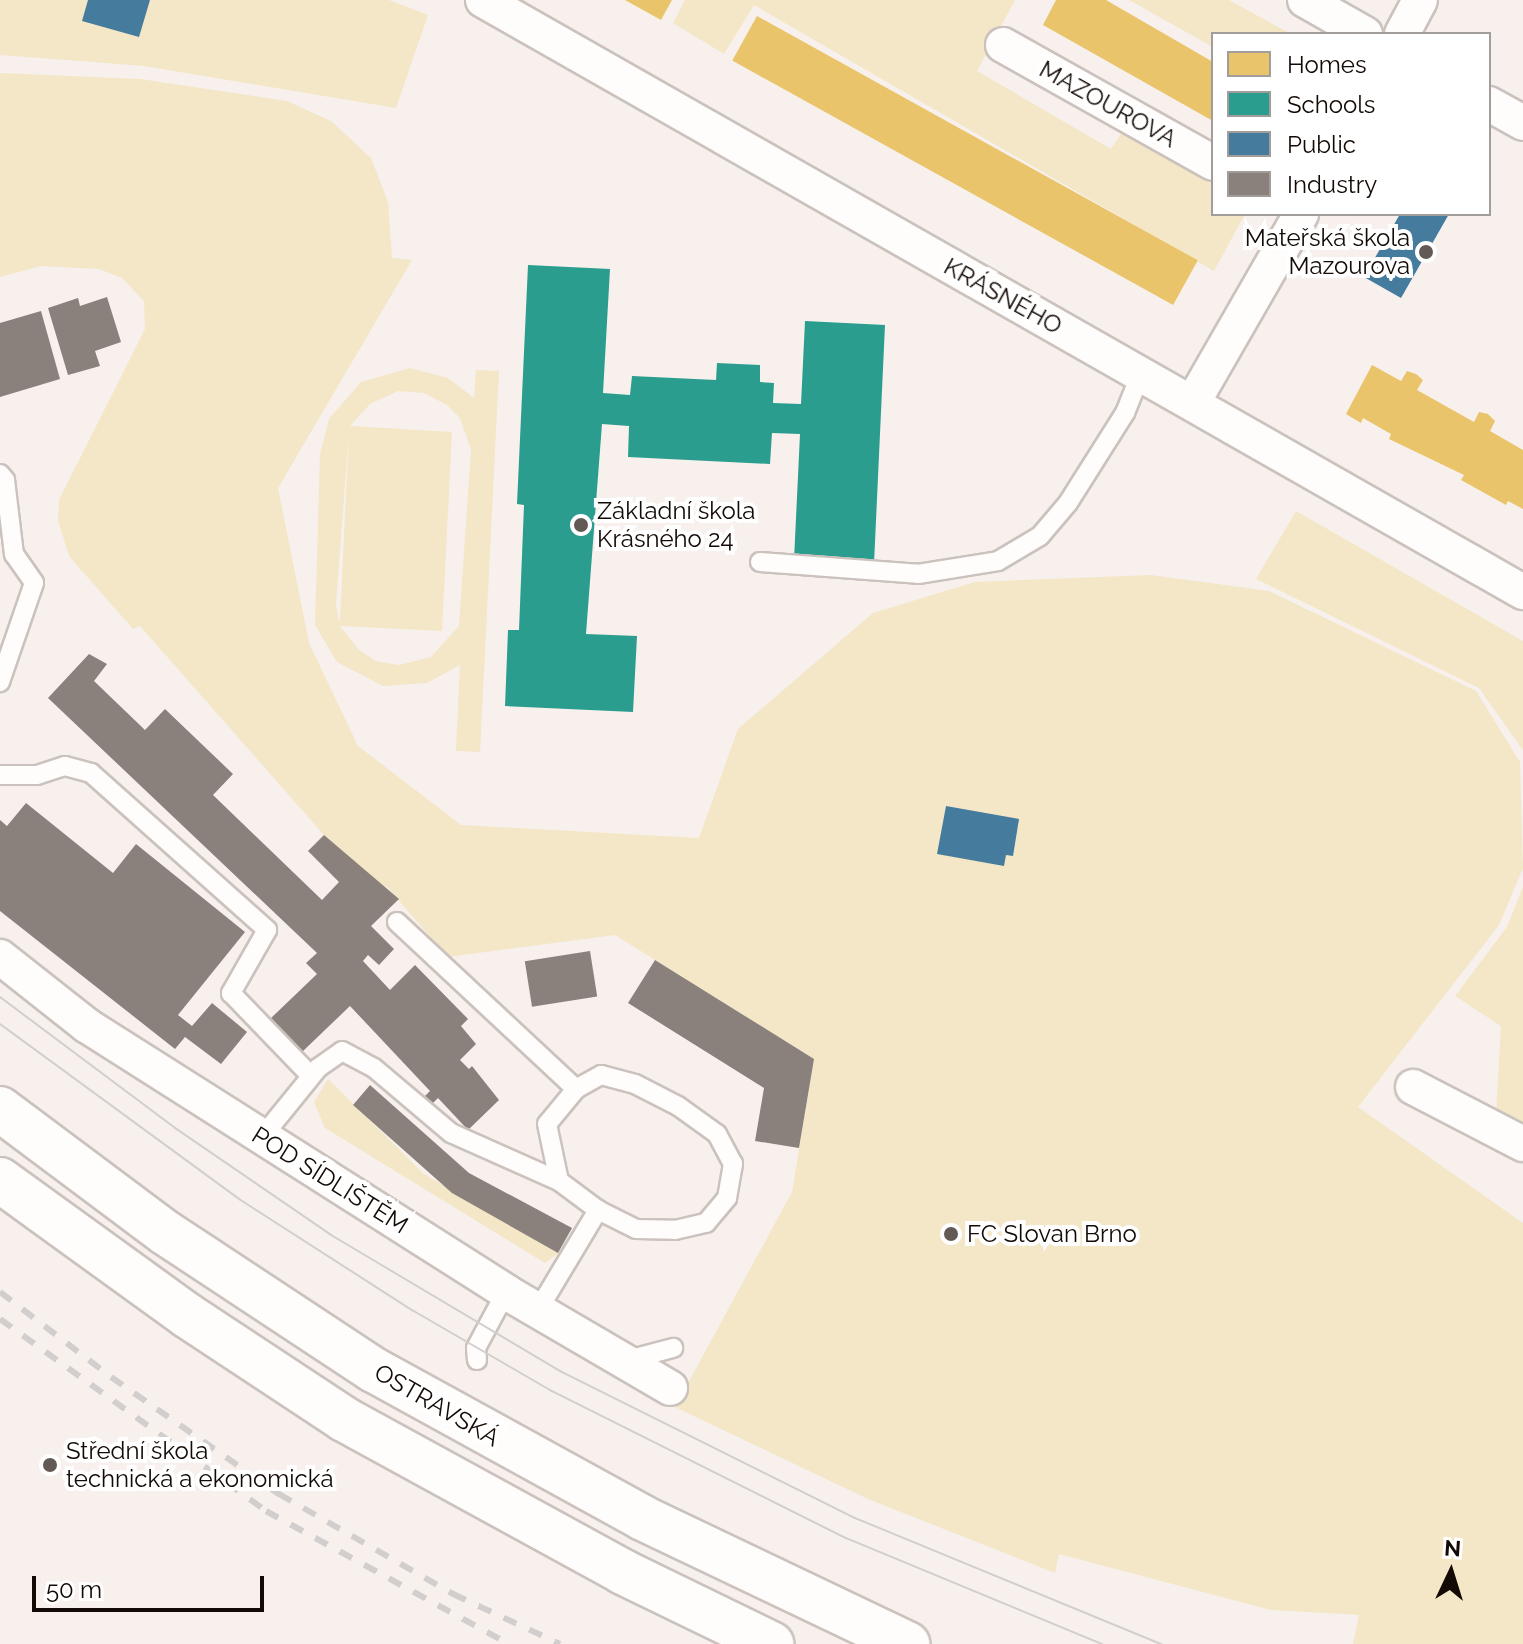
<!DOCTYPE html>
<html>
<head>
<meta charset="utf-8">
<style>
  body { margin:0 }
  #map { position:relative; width:1523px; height:1644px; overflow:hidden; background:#f7f0ec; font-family:Raleway,sans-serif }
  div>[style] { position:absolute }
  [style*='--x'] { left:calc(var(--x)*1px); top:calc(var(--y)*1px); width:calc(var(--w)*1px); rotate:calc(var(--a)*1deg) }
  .green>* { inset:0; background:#f3e7c7 }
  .homes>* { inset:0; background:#e9c46a; transform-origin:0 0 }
  .schools>* { inset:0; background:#2a9d8f }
  .public>* { inset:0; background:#457b9d }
  .industry>* { inset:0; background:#8a817c; transform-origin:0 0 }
  .roads { filter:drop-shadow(2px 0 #cbc2bd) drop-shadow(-2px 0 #cbc2bd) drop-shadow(0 2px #cbc2bd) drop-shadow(0 -2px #cbc2bd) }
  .service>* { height:18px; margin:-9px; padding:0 9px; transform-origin:9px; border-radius:9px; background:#fefdfc }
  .minor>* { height:34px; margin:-17px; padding:0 17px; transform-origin:17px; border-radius:17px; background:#fefdfc }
  .trunk>* { height:44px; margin:-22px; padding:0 22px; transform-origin:22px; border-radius:22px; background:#fefdfc }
  .tram>* { height:2px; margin:-1px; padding:0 1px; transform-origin:1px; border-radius:1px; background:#d1cecd }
  .rail>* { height:6px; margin-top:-3px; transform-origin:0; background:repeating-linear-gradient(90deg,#d1cecd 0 14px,transparent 0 28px) }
  .dots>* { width:22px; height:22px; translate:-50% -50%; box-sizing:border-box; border:4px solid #fff; border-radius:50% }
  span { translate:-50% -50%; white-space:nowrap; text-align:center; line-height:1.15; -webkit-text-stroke:8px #fff; paint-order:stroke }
  .street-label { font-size:24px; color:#140a05 }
  .poi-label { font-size:24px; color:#140a05 }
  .right { translate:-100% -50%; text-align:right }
  .left { translate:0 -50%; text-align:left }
  .legend { position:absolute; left:1211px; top:32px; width:280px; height:184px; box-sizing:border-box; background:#fff; border:2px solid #a19d9b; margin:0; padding:10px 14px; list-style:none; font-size:24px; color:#140a05 }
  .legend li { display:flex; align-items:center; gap:16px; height:40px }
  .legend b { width:40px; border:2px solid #a19d9b }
  .north { position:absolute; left:1411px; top:1532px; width:80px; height:80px; -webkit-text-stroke:6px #fff; paint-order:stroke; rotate:4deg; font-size:22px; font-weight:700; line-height:32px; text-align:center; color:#140a05 }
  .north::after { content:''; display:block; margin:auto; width:28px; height:36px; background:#140a05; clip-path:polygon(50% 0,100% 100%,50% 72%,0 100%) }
  .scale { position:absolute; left:32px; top:1576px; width:232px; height:36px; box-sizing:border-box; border:4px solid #140a05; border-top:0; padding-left:10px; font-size:24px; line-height:28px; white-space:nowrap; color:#140a05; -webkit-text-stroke:6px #fff; paint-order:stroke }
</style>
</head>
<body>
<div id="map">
  <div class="green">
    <i style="clip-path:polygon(0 0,389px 0,428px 15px,396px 108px,144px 66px,0 55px)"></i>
    <i style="clip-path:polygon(685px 0,1015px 0,977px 71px,1111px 149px,1124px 129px,1213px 180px,1213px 214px,1245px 214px,1214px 271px,754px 5px,724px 54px,673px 23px)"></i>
    <i style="clip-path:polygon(1129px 0,1229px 0,1291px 34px,1213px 34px,1213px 47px)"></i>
    <i style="clip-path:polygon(0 73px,140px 79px,287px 101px,331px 121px,371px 158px,388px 202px,392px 258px,412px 260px,278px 488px,309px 643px,358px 746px,461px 825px,699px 838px,738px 729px,873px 613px,975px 582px,1151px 575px,1269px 591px,1476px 691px,1520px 762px,1523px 868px,1499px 925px,1358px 1107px,1523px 1223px,1523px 1644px,1353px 1644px,1359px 1615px,1271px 1610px,1059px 1554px,1055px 1573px,868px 1499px,675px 1407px,792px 1192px,814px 1059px,615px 935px,448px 957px,386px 886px,382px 890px,324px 835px,140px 626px,133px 629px,69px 556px,58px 520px,59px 500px,145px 329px,144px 301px,122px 278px,99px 269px,41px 266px,0 277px)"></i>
    <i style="clip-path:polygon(evenodd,410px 368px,448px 378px,474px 398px,476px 370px,499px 371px,480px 752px,456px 751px,460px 665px,427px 683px,383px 686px,337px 662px,315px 625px,320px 454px,329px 419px,361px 382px,410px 368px,398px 391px,424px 393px,447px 405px,460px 418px,471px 449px,459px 626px,431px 657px,399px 665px,376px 661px,359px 650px,340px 626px,442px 631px,452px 432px,350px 426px,370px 404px,398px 391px,410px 368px,349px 431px,340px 620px,339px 620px,336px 604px,349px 431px)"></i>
    <i style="clip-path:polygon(1296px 511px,1523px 641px,1523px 750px,1479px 688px,1256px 579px)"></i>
    <i style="clip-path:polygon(1523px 887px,1523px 1125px,1496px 1113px,1501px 1026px,1455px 996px,1507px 927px)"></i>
    <i style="clip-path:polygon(328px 1079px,424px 1174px,558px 1253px,545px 1263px,325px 1128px,314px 1102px)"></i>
  </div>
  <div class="homes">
    <i style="clip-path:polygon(625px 0,672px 0,661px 20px)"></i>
    <i style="clip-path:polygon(1056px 0,1106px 0,1213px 62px,1213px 121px,1043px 25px)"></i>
    <i style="left:757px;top:16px;width:504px;height:51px;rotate:29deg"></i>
    <i style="clip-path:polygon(1372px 365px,1401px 381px,1407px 371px,1416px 374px,1423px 380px,1417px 390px,1474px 422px,1479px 412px,1488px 414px,1495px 421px,1490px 431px,1523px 450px,1523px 509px,1508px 501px,1506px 505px,1461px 480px,1464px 475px,1389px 439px,1391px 434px,1363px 418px,1361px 423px,1346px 414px)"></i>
  </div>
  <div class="schools">
    <i style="clip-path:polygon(528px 265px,610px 269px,603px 393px,630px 395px,632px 376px,716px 380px,717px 363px,760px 365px,760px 382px,774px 383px,773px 403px,801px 404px,805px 321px,885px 325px,874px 564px,794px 560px,800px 434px,772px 433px,770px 464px,628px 457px,629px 426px,602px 424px,586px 634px,637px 636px,633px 712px,505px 706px,508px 630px,519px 630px,524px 505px,517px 504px)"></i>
  </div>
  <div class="public">
    <i style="clip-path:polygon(88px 0,150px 0,139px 37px,82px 21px)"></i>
    <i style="clip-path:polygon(1400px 214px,1449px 214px,1401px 298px,1364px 277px)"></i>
    <i style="clip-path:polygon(946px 806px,1019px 819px,1013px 856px,1006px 855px,1004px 866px,937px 854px)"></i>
  </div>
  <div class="industry">
    <i style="clip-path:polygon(107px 297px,121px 342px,95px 351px,100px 366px,68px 375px,48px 308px,78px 298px,80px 306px)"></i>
    <i style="clip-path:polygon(41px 311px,60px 379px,0 397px,0 323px)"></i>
    <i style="clip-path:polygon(89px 654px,107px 664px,94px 681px,145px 730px,165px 709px,233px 774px,213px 795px,322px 900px,339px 882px,308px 851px,324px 835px,399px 899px,371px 926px,394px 949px,379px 965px,368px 955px,363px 961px,390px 990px,415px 965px,468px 1019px,461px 1026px,476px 1044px,460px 1060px,469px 1069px,472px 1066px,499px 1100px,468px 1130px,438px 1098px,430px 1106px,422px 1099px,430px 1091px,350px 1006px,302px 1052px,269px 1020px,317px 974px,306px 963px,317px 953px,48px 698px)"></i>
    <i style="clip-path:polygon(26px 803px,113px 873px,136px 844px,245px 932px,178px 1015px,192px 1026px,212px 1003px,247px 1032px,221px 1064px,185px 1037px,175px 1049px,0 911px,0 820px,7px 826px)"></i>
    <i style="left:590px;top:951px;width:46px;height:66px;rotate:81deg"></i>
    <i style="clip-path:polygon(655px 960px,814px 1059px,799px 1148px,755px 1141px,764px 1088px,628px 1003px)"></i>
    <i style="clip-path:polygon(370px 1085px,469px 1173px,572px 1228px,558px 1253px,452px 1193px,353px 1105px)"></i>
  </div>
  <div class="roads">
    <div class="service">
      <i style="--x:0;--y:474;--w:8;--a:50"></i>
      <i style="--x:5;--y:480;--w:75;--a:83.1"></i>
      <i style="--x:14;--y:554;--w:35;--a:55"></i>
      <i style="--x:34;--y:583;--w:105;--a:109"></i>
      <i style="--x:760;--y:562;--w:158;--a:4.3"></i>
      <i style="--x:918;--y:574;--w:81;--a:-9.2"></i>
      <i style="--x:998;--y:561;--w:49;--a:-30.8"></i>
      <i style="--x:1040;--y:536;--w:43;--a:-49.7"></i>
      <i style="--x:1068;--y:503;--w:107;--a:-57.7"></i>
      <i style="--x:1125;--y:413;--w:43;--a:-68.2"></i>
      <i style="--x:0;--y:775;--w:37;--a:0"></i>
      <i style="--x:37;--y:775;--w:29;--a:-18"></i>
      <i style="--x:65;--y:766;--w:27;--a:15"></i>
      <i style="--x:91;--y:773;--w:236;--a:41.7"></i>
      <i style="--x:267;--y:930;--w:73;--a:119.7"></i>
      <i style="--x:231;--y:993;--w:115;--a:46.1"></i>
      <i style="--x:397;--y:922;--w:245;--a:43"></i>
      <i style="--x:262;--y:1137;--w:89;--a:-50.9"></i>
      <i style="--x:318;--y:1068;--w:29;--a:-35"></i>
      <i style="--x:342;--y:1051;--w:36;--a:28"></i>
      <i style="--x:374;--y:1068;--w:101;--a:40.2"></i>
      <i style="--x:451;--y:1133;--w:118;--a:24"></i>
      <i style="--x:538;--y:1310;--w:117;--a:-59"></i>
      <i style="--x:598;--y:1210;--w:42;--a:26.6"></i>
      <i style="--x:636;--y:1229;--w:39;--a:1"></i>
      <i style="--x:675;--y:1230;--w:32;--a:-13"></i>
      <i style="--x:706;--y:1223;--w:33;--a:-50"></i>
      <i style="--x:727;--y:1198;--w:35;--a:-80"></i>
      <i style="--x:733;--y:1164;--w:34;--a:-118"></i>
      <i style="--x:717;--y:1134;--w:48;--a:-144.3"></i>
      <i style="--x:678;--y:1106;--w:48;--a:-152.9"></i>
      <i style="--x:635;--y:1084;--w:35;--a:-165"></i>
      <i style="--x:601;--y:1075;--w:29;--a:151"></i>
      <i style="--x:576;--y:1089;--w:45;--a:129.6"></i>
      <i style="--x:547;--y:1124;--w:58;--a:78.1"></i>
      <i style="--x:559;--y:1181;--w:49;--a:36.6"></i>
      <i style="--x:477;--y:1360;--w:12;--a:-95"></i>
      <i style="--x:476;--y:1348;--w:64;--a:-61.8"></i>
      <i style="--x:624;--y:1361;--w:51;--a:-14.9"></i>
    </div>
    <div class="minor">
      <i style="--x:483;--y:0;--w:1197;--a:29.65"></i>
      <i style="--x:1305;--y:0;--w:69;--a:29.5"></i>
      <i style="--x:1402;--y:34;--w:38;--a:-62"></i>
      <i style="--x:1003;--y:45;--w:241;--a:29.3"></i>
      <i style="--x:1489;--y:104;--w:39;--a:29"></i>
      <i style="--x:1193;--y:402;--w:217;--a:-60.1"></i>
      <i style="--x:0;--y:957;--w:110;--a:38.3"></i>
      <i style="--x:86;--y:1025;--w:498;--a:32.4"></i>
      <i style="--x:506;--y:1292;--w:190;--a:30.3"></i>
      <i style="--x:1413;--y:1087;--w:124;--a:27.4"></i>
    </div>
    <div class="trunk">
      <i style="--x:0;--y:1109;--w:207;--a:36.8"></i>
      <i style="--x:166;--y:1233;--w:249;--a:33.4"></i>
      <i style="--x:374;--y:1370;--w:307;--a:28.8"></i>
      <i style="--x:643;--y:1518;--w:293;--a:25.5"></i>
      <i style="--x:0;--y:1180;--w:232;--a:35.9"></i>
      <i style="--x:188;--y:1316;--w:187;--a:33.4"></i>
      <i style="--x:344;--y:1419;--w:318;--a:28.7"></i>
      <i style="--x:623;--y:1572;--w:165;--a:25.9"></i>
    </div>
  </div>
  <div class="tram">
    <i style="--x:0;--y:997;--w:219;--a:36.8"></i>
    <i style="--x:175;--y:1128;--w:189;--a:34.4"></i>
    <i style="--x:331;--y:1235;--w:269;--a:30.7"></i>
    <i style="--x:562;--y:1372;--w:327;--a:26.5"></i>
    <i style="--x:855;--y:1518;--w:331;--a:22.4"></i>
    <i style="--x:0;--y:1024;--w:296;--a:36.2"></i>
    <i style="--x:239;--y:1199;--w:206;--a:32.7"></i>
    <i style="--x:412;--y:1310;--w:160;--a:30.1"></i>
    <i style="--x:550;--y:1390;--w:331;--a:26.6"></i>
    <i style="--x:846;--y:1538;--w:277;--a:22.5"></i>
  </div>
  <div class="rail">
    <i style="--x:0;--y:1292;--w:140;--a:37.4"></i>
    <i style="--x:111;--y:1377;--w:205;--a:34.9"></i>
    <i style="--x:279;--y:1494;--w:201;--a:29.9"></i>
    <i style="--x:453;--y:1594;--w:118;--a:25"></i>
    <i style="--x:0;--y:1319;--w:328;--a:35.8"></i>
    <i style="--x:266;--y:1511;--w:277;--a:28.7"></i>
  </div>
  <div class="dots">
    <i style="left:1426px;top:252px;background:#635a56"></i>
    <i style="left:581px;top:525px;background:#635a56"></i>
    <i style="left:951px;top:1234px;background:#635a56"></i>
    <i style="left:50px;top:1465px;background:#635a56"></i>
  </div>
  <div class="street-label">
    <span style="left:1108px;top:104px;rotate:29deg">MAZOUROVA</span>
    <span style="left:1003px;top:296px;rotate:29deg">KRÁSNÉHO</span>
    <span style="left:330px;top:1180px;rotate:32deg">POD SÍDLIŠTĚM</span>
    <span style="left:437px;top:1405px;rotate:30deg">OSTRAVSKÁ</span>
  </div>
  <div class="poi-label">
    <span class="right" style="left:1410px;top:252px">Mateřská škola<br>Mazourova</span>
    <span class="left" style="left:597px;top:525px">Základní škola<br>Krásného 24</span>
    <span class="left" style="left:967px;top:1234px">FC Slovan Brno</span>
    <span class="left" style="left:66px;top:1465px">Střední škola<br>technická a ekonomická</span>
  </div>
  <ul class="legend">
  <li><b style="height:22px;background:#e9c46a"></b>Homes</li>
  <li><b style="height:22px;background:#2a9d8f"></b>Schools</li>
  <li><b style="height:22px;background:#457b9d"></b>Public</li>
  <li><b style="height:22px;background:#8a817c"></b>Industry</li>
  </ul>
  <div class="north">N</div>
  <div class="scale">50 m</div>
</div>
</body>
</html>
